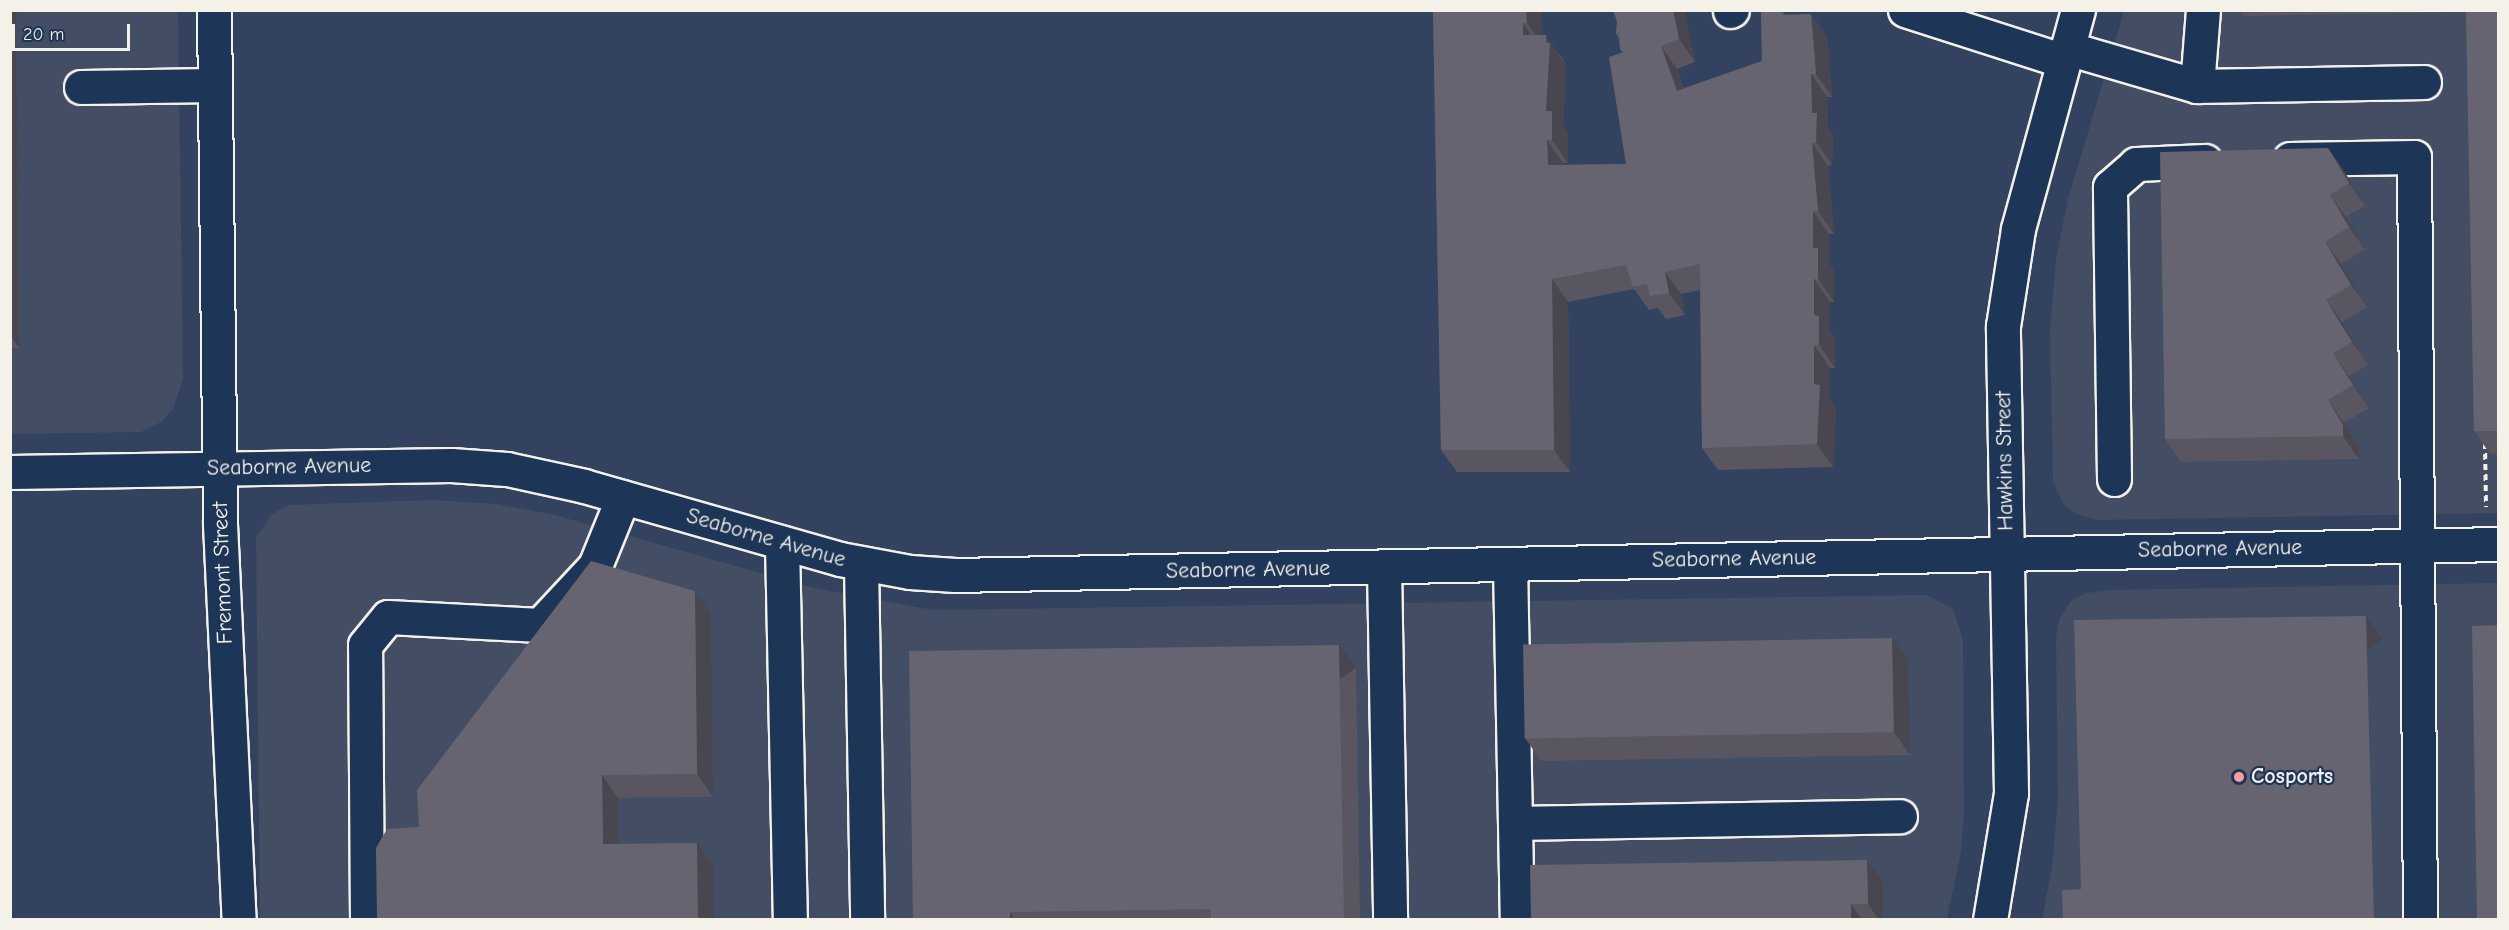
<!DOCTYPE html>
<html>
<head>
<meta charset="utf-8">
<style>
  body { margin:0 }
  #map { position:relative; width:2509px; height:930px; overflow:hidden; background:#33435f; font-family:"Comic Neue",sans-serif }
  div>[style] { position:absolute }
  [style*='--x'] { left:calc(var(--x)*1px); top:calc(var(--y)*1px); width:calc(var(--w)*1px); rotate:calc(var(--a)*1deg) }
  .built>* { inset:0; background:#434d64 }
  .path>* { height:4px; margin-top:-2px; transform-origin:0; background:repeating-linear-gradient(90deg,#f4f1e8 0 6px,transparent 0 10.5px) }
  .roads { filter:drop-shadow(2px 0 #f4f1e8) drop-shadow(-2px 0 #f4f1e8) drop-shadow(0 2px #f4f1e8) drop-shadow(0 -2px #f4f1e8) }
  .minor>* { height:33px; margin:-16.5px; padding:0 16.5px; transform-origin:16.5px; border-radius:16.5px; background:#1d3557 }
  .wall>* { inset:0; background:#595661 }
  .shaded-wall>* { inset:0; background:#48464f; transform-origin:0 0 }
  .building>* { inset:0; background:#676471; transform-origin:0 0 }
  .dots>* { width:16px; height:16px; translate:-50% -50%; box-sizing:border-box; border:3px solid #1d3557; border-radius:50% }
  span { translate:-50% -50%; white-space:nowrap; text-align:center; line-height:1.15; -webkit-text-stroke:4.5px #1d3557; paint-order:stroke }
  .street-label { font-size:22px; color:#f4f1e8 }
  .poi-label { font-size:22px; color:#f4f1e8; font-weight:700 }
  .left { translate:0 -50%; text-align:left }
  .frame { position:absolute; inset:0; border:12px solid #f4f1e8; pointer-events:none }
  .scale { position:absolute; left:12px; top:24px; width:118px; height:27px; box-sizing:border-box; border:3px solid #f4f1e8; border-top:0; padding-left:8px; font-size:18px; line-height:21px; white-space:nowrap; color:#f4f1e8; -webkit-text-stroke:4px #1d3557; paint-order:stroke }
</style>
</head>
<body>
<div id="map">
  <div class="built">
    <i style="clip-path:polygon(10px 11px,178px 11px,183px 379px,173px 409px,161px 422px,141px 432px,11px 434px)"></i>
    <i style="clip-path:polygon(2124px 11px,2498px 11px,2498px 513px,2097px 520px,2077px 514px,2064px 505px,2053px 482px,2050px 329px,2056px 260px,2067px 203px)"></i>
    <i style="clip-path:polygon(432px 500px,496px 504px,555px 515px,814px 588px,933px 610px,1927px 595px,1953px 609px,1963px 640px,1964px 811px,1961px 851px,1947px 919px,260px 920px,256px 538px,272px 514px,289px 505px)"></i>
    <i style="clip-path:polygon(2498px 583px,2498px 919px,2042px 920px,2052px 867px,2058px 799px,2056px 637px,2060px 617px,2072px 600px,2086px 593px,2113px 590px)"></i>
  </div>
  <div class="path">
    <i style="--x:2485;--y:443;--w:64;--a:89.1"></i>
  </div>
  <div class="roads">
    <div class="minor">
      <i style="--x:214;--y:10;--w:514;--a:89.33"></i>
      <i style="--x:220;--y:524;--w:396;--a:87.3"></i>
      <i style="--x:1905;--y:10;--w:167;--a:17.8"></i>
      <i style="--x:1730;--y:11;--w:2;--a:-27"></i>
      <i style="--x:2067;--y:48;--w:135;--a:16.3"></i>
      <i style="--x:2197;--y:86;--w:227;--a:-1"></i>
      <i style="--x:2197;--y:86;--w:76;--a:-85.5"></i>
      <i style="--x:81;--y:87;--w:134;--a:-0.9"></i>
      <i style="--x:2290;--y:159;--w:124;--a:-0.9"></i>
      <i style="--x:2414;--y:157;--w:763;--a:89.55"></i>
      <i style="--x:10;--y:472;--w:441;--a:-0.9"></i>
      <i style="--x:451;--y:465;--w:56;--a:4.1"></i>
      <i style="--x:507;--y:469;--w:79;--a:12.4"></i>
      <i style="--x:584;--y:486;--w:266;--a:15.9"></i>
      <i style="--x:840;--y:559;--w:71;--a:10.5"></i>
      <i style="--x:910;--y:572;--w:45;--a:3.8"></i>
      <i style="--x:955;--y:575;--w:1543;--a:-1.15"></i>
      <i style="--x:2114;--y:479;--w:292;--a:-90.8"></i>
      <i style="--x:2110;--y:187;--w:35;--a:-41"></i>
      <i style="--x:2136;--y:164;--w:69;--a:-2.5"></i>
      <i style="--x:782;--y:543;--w:377;--a:88.8"></i>
      <i style="--x:861;--y:564;--w:356;--a:89"></i>
      <i style="--x:1510;--y:564;--w:356;--a:88.9"></i>
      <i style="--x:1384;--y:567;--w:353;--a:89"></i>
      <i style="--x:1515;--y:823;--w:385;--a:-1"></i>
      <i style="--x:367;--y:920;--w:275;--a:-90.4"></i>
      <i style="--x:365;--y:645;--w:36;--a:-51"></i>
      <i style="--x:388;--y:617;--w:152;--a:3"></i>
      <i style="--x:540;--y:625;--w:81;--a:-47"></i>
      <i style="--x:595;--y:566;--w:74;--a:-67.9"></i>
      <i style="--x:1990;--y:920;--w:129;--a:-80.6"></i>
      <i style="--x:2011;--y:793;--w:467;--a:-91"></i>
      <i style="--x:2003;--y:326;--w:98;--a:-81.2"></i>
      <i style="--x:2018;--y:229;--w:227;--a:-74.7"></i>
    </div>
  </div>
  <div class="wall">
    <i style="clip-path:polygon(10px 10px,16px 10px,19px 348px,10px 348px)"></i>
    <i style="clip-path:polygon(1433px 10px,1540px 10px,1542px 13px,1542px 35px,1562px 58px,1566px 66px,1563px 126px,1568px 133px,1568px 163px,1563px 163px,1563px 165px,1626px 164px,1622px 53px,1620px 49px,1619px 39px,1616px 34px,1617px 21px,1613px 10px,1684px 10px,1695px 62px,1677px 69px,1684px 88px,1762px 61px,1761px 10px,1782px 10px,1785px 15px,1811px 14px,1827px 37px,1832px 97px,1827px 97px,1828px 128px,1833px 135px,1832px 165px,1828px 166px,1834px 234px,1829px 234px,1829px 264px,1834px 271px,1834px 302px,1830px 302px,1830px 331px,1835px 339px,1835px 368px,1830px 368px,1830px 400px,1836px 408px,1833px 467px,1718px 470px,1702px 448px,1700px 290px,1681px 294px,1685px 315px,1666px 319px,1658px 308px,1649px 310px,1634px 289px,1568px 302px,1570px 472px,1457px 472px,1441px 450px)"></i>
    <i style="clip-path:polygon(2240px 10px,2499px 10px,2499px 454px,2490px 454px,2474px 431px,2466px 12px,2244px 16px)"></i>
    <i style="clip-path:polygon(2328px 148px,2344px 171px,2365px 206px,2346px 217px,2365px 249px,2341px 264px,2367px 307px,2342px 322px,2368px 365px,2349px 376px,2369px 408px,2344px 423px,2359px 447px,2359px 459px,2181px 462px,2165px 439px)"></i>
    <i style="clip-path:polygon(711px 614px,713px 797px,618px 798px,618px 844px,713px 866px,419px 827px)"></i>
    <i style="clip-path:polygon(1892px 638px,1908px 660px,1910px 755px,1541px 761px,1525px 738px)"></i>
    <i style="clip-path:polygon(1356px 667px,1360px 920px,913px 920px)"></i>
    <i style="clip-path:polygon(1883px 882px,1883px 920px,1531px 920px)"></i>
  </div>
  <div class="shaded-wall">
    <i style="clip-path:polygon(10px 10px,16px 10px,19px 348px,10px 335px)"></i>
    <i style="clip-path:polygon(1526px 10px,1540px 10px,1542px 13px,1543px 46px,1527px 23px)"></i>
    <i style="clip-path:polygon(1673px 10px,1684px 10px,1685px 12px,1695px 62px,1679px 39px)"></i>
    <i style="clip-path:polygon(1811px 14px,1827px 37px,1832px 97px,1816px 74px)"></i>
    <i style="clip-path:polygon(1523px 23px,1539px 46px,1523px 35px)"></i>
    <i style="clip-path:polygon(1546px 35px,1566px 66px,1563px 126px,1568px 133px,1568px 163px,1552px 140px,1546px 111px)"></i>
    <i style="clip-path:polygon(1661px 46px,1677px 69px,1693px 113px,1677px 91px)"></i>
    <i style="clip-path:polygon(1811px 74px,1827px 97px,1828px 128px,1833px 135px,1832px 165px,1816px 142px,1812px 113px)"></i>
    <i style="clip-path:polygon(1547px 140px,1563px 163px,1564px 188px,1548px 165px)"></i>
    <i style="clip-path:polygon(1812px 143px,1828px 166px,1834px 234px,1818px 211px)"></i>
    <i style="clip-path:polygon(2328px 148px,2344px 171px,2365px 206px,2349px 183px)"></i>
    <i style="clip-path:polygon(2330px 195px,2346px 217px,2365px 249px,2349px 227px)"></i>
    <i style="clip-path:polygon(1813px 211px,1829px 234px,1829px 264px,1834px 271px,1834px 302px,1818px 279px,1813px 248px)"></i>
    <i style="clip-path:polygon(2325px 242px,2341px 264px,2367px 307px,2351px 285px)"></i>
    <i style="clip-path:polygon(1665px 272px,1681px 294px,1685px 315px,1669px 293px)"></i>
    <i style="clip-path:polygon(1552px 279px,1568px 302px,1570px 472px,1554px 450px)"></i>
    <i style="clip-path:polygon(1814px 279px,1830px 302px,1830px 331px,1835px 339px,1835px 368px,1819px 345px,1814px 315px)"></i>
    <i style="clip-path:polygon(2326px 300px,2342px 322px,2368px 365px,2352px 342px)"></i>
    <i style="clip-path:polygon(1814px 345px,1830px 368px,1830px 400px,1836px 408px,1833px 467px,1817px 444px,1814px 384px)"></i>
    <i style="clip-path:polygon(2333px 353px,2349px 376px,2369px 408px,2353px 385px)"></i>
    <i style="clip-path:polygon(2328px 400px,2344px 423px,2359px 447px,2359px 459px,2343px 436px)"></i>
    <i style="clip-path:polygon(695px 591px,711px 614px,713px 797px,697px 774px)"></i>
    <i style="left:2366px;top:616px;width:28px;height:304px;rotate:55deg"></i>
    <i style="clip-path:polygon(1892px 638px,1908px 660px,1910px 755px,1894px 732px)"></i>
    <i style="left:1339px;top:645px;width:28px;height:275px;rotate:52deg"></i>
    <i style="clip-path:polygon(602px 775px,618px 798px,619px 867px,603px 844px)"></i>
    <i style="clip-path:polygon(697px 843px,713px 866px,714px 920px,698px 920px)"></i>
    <i style="clip-path:polygon(1867px 860px,1883px 882px,1883px 920px,1879px 920px,1868px 904px)"></i>
    <i style="clip-path:polygon(1851px 904px,1862px 920px,1851px 920px)"></i>
    <i style="clip-path:polygon(1010px 912px,1015px 920px,1010px 920px)"></i>
  </div>
  <div class="building">
    <i style="clip-path:polygon(1433px 10px,1526px 10px,1527px 23px,1523px 23px,1523px 35px,1546px 35px,1546px 42px,1550px 43px,1546px 111px,1552px 111px,1552px 140px,1547px 140px,1548px 165px,1626px 164px,1609px 57px,1624px 52px,1620px 49px,1619px 33px,1616px 34px,1617px 21px,1613px 10px,1673px 10px,1679px 39px,1661px 46px,1677px 91px,1762px 61px,1761px 10px,1782px 10px,1782px 15px,1811px 14px,1816px 74px,1811px 74px,1812px 113px,1817px 113px,1816px 142px,1812px 143px,1818px 211px,1813px 211px,1813px 248px,1818px 248px,1818px 279px,1814px 279px,1814px 315px,1819px 316px,1819px 345px,1814px 345px,1814px 384px,1820px 385px,1817px 444px,1702px 448px,1700px 264px,1665px 272px,1669px 293px,1650px 296px,1647px 284px,1633px 287px,1626px 265px,1552px 279px,1554px 450px,1441px 450px)"></i>
    <i style="clip-path:polygon(2466px 10px,2499px 10px,2499px 431px,2474px 431px)"></i>
    <i style="clip-path:polygon(2328px 148px,2349px 183px,2330px 195px,2349px 227px,2325px 242px,2351px 285px,2326px 300px,2352px 342px,2333px 353px,2353px 385px,2328px 400px,2343px 425px,2343px 436px,2165px 439px,2160px 152px)"></i>
    <i style="clip-path:polygon(591px 561px,695px 591px,697px 774px,602px 775px,603px 844px,697px 843px,698px 920px,377px 920px,376px 848px,387px 829px,419px 827px,417px 790px)"></i>
    <i style="clip-path:polygon(2366px 616px,2374px 920px,2063px 920px,2062px 890px,2081px 889px,2074px 620px)"></i>
    <i style="clip-path:polygon(2499px 625px,2499px 920px,2477px 920px,2472px 626px)"></i>
    <i style="left:1892px;top:638px;width:94px;height:369px;rotate:89deg"></i>
    <i style="clip-path:polygon(1339px 645px,1344px 920px,1211px 920px,1211px 909px,1010px 912px,1010px 920px,913px 920px,909px 651px)"></i>
    <i style="clip-path:polygon(1867px 860px,1868px 904px,1851px 904px,1851px 920px,1531px 920px,1530px 865px)"></i>
  </div>
  <div class="dots">
    <i style="left:2239px;top:777px;background:#ff9aa2"></i>
  </div>
  <div class="street-label">
    <span style="left:2005px;top:461px;rotate:-91deg">Hawkins Street</span>
    <span style="left:289px;top:467px;rotate:-1deg">Seaborne Avenue</span>
    <span style="left:766px;top:538px;rotate:16deg">Seaborne Avenue</span>
    <span style="left:2220px;top:549px;rotate:-1deg">Seaborne Avenue</span>
    <span style="left:1734px;top:559px;rotate:-1deg">Seaborne Avenue</span>
    <span style="left:1248px;top:570px;rotate:-1deg">Seaborne Avenue</span>
    <span style="left:223px;top:573px;rotate:-92deg">Fremont Street</span>
  </div>
  <div class="poi-label">
    <span class="left" style="left:2251px;top:777px">Cosports</span>
  </div>
  <div class="frame"></div>
  <div class="scale">20 m</div>
</div>
</body>
</html>
